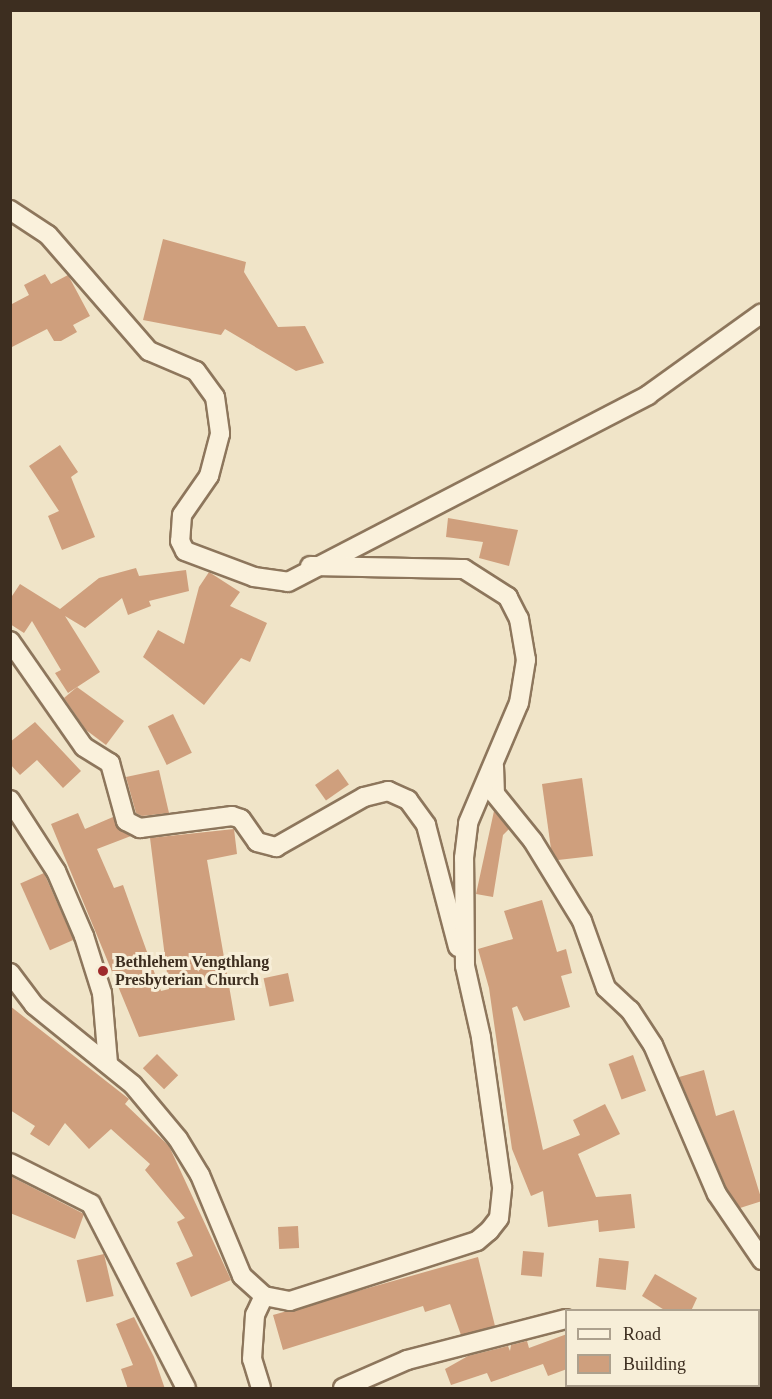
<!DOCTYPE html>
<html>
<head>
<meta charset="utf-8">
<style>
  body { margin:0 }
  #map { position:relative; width:772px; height:1399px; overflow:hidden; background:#f0e4c8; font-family:"Times New Roman",serif }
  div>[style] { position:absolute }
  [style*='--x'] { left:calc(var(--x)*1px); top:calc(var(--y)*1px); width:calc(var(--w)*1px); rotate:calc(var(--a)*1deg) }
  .building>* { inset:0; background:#cf9f7d; transform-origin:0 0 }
  .roads { filter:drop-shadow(2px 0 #8d765c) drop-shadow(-2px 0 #8d765c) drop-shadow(0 2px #8d765c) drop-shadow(0 -2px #8d765c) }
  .street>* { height:18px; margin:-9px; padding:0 9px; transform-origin:9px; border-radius:9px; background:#faf1dc }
  .dots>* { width:16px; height:16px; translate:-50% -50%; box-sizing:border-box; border:3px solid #f7eed8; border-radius:50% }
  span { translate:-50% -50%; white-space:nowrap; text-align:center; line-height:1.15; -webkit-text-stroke:6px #f7eed8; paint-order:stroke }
  .poi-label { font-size:16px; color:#3d2e20; font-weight:700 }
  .left { translate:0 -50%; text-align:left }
  .frame { position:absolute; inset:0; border:12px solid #3d2e20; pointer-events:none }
  .legend { position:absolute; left:565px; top:1309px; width:195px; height:78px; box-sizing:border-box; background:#f7eed8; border:2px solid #ada18e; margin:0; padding:8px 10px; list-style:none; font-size:18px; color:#3d2e20 }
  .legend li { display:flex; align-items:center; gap:12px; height:30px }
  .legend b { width:30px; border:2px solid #ada18e }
</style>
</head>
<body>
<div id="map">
  <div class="building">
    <i style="clip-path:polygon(163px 239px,246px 262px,244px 272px,278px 327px,305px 326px,324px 363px,296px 371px,225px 329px,221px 335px,143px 320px)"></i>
    <i style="clip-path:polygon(45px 274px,51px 284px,68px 275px,90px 316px,73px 325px,77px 332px,61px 341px,54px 341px,47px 329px,10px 348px,10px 305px,29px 295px,24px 285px)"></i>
    <i style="clip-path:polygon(60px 445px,78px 472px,71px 477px,95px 537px,62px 550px,48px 516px,59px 511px,29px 466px)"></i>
    <i style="clip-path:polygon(448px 518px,518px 530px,509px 566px,479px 558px,483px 542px,446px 537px)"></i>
    <i style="clip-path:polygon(136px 568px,139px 576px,186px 570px,189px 591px,149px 601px,151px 606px,128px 615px,122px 598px,85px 628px,65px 616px,100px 672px,68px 693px,55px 673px,61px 670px,32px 621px,24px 633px,10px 624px,10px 599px,20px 584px,60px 609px,99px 578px)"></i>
    <i style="clip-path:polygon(209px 572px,240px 592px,230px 606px,267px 623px,250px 662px,241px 658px,204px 705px,143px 657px,158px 630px,184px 644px,199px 587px)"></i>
    <i style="clip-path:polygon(77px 687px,124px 721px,106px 745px,86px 730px,64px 698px)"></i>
    <i style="left:173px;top:714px;width:43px;height:28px;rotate:64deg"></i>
    <i style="clip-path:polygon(35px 722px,81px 771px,63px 788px,37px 760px,20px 775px,10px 764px,10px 742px)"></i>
    <i style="left:338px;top:769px;width:19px;height:28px;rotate:55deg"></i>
    <i style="clip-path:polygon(159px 770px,169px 813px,142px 816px,136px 813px,126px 777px)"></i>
    <i style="clip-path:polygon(582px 778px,593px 856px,558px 860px,551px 849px,542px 784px)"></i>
    <i style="clip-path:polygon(494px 811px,509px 829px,503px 835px,493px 897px,476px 894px)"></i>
    <i style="clip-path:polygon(78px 813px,85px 829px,113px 817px,118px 828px,131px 836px,97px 849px,114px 888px,123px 885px,161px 991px,169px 989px,150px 838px,234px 829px,237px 854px,207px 860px,235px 1020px,139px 1037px,51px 824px)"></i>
    <i style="left:44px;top:873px;width:73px;height:26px;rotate:66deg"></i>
    <i style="clip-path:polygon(542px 900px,557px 952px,566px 949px,572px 973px,561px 976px,570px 1007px,524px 1021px,517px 1006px,512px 1008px,543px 1150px,580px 1135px,573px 1120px,605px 1104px,620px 1134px,578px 1154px,596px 1197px,631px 1194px,635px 1228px,599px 1232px,598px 1220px,548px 1227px,543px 1191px,531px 1196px,512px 1149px,489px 988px,478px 949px,513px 939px,504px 911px)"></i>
    <i style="left:288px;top:973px;width:29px;height:25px;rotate:78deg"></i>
    <i style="clip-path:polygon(10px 1006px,129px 1099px,125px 1104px,169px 1146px,231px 1280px,191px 1297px,176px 1263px,193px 1256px,177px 1222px,185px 1218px,145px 1170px,150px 1164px,111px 1129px,89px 1149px,65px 1123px,49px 1146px,30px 1134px,35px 1126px,10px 1110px)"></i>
    <i style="left:157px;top:1054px;width:30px;height:20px;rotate:45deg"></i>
    <i style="left:633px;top:1055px;width:38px;height:26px;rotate:70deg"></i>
    <i style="clip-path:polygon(704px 1070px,716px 1116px,734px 1110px,762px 1201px,740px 1208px,727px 1189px,679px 1077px)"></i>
    <i style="clip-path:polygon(10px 1176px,84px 1214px,75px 1239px,10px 1213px)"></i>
    <i style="left:298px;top:1226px;width:22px;height:20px;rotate:87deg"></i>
    <i style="left:523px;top:1251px;width:21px;height:24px;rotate:5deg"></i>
    <i style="left:104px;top:1254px;width:43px;height:28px;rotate:77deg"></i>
    <i style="clip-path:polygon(478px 1257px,495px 1326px,461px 1335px,450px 1304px,425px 1312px,423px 1306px,283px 1350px,273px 1315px)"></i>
    <i style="left:599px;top:1258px;width:30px;height:29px;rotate:6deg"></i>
    <i style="clip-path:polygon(655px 1274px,697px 1298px,691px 1311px,666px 1311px,642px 1296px)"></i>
    <i style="clip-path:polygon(134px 1317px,154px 1357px,165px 1389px,128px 1389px,121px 1369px,133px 1365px,116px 1324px)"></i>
    <i style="clip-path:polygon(567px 1334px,567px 1369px,548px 1376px,543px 1364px,491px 1382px,487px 1373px,451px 1385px,445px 1369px,468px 1356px,508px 1346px,510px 1351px,511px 1345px,527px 1341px,529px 1348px)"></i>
  </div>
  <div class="roads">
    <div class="street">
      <i style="--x:10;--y:210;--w:45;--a:33.3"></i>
      <i style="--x:48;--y:235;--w:154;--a:49"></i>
      <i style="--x:149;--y:351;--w:51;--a:23.1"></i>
      <i style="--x:196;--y:371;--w:32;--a:54"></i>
      <i style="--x:215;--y:397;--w:37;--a:82"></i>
      <i style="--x:220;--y:434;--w:43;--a:104.7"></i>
      <i style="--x:209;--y:476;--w:47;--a:124.7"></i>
      <i style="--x:182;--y:515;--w:26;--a:94"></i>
      <i style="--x:180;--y:541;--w:11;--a:63"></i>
      <i style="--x:185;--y:551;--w:74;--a:20.6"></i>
      <i style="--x:254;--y:577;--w:34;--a:8"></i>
      <i style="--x:288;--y:582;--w:406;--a:-27.4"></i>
      <i style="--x:648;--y:395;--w:140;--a:-35.7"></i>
      <i style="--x:10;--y:641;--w:129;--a:55.1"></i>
      <i style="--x:84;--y:747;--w:31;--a:32"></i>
      <i style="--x:110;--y:763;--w:60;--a:74.6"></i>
      <i style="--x:126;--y:821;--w:16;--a:27"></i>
      <i style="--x:140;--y:828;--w:93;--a:-7.4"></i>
      <i style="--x:232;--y:816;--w:9;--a:18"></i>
      <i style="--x:241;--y:819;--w:28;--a:55"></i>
      <i style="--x:257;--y:842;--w:20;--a:15"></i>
      <i style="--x:276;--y:847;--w:101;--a:-29.6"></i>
      <i style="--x:364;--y:797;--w:25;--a:-14"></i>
      <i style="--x:388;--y:791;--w:22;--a:24"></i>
      <i style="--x:408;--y:800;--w:31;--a:54"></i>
      <i style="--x:426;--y:825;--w:126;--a:75.3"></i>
      <i style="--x:494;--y:766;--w:28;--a:88"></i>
      <i style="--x:495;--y:794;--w:60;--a:51"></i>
      <i style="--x:533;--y:841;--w:94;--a:58.5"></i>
      <i style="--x:582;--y:921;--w:71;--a:70.3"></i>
      <i style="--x:606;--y:988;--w:33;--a:43"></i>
      <i style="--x:630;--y:1010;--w:42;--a:56.7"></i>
      <i style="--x:653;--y:1045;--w:162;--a:66.8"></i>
      <i style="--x:717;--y:1194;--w:80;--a:55.7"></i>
      <i style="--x:10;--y:800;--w:85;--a:57.1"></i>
      <i style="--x:56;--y:871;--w:71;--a:66.7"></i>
      <i style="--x:84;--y:936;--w:60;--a:72.5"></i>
      <i style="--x:102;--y:993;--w:70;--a:85.1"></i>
      <i style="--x:10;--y:973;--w:40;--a:53"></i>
      <i style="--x:34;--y:1005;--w:127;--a:38.9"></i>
      <i style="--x:133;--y:1085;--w:70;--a:50.2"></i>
      <i style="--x:178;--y:1139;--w:42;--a:58.6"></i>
      <i style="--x:200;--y:1175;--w:109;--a:67.4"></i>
      <i style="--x:242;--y:1276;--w:30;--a:42"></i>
      <i style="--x:264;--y:1296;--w:26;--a:11"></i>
      <i style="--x:290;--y:1301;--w:196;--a:-17.8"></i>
      <i style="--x:477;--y:1241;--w:16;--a:-40"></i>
      <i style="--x:489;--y:1231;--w:16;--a:-52"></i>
      <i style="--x:499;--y:1218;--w:31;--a:-84"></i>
      <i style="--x:502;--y:1187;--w:151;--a:-98"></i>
      <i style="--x:481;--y:1037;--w:73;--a:-102.7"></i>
      <i style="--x:465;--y:966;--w:108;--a:-90.5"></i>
      <i style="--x:464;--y:858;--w:35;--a:-83"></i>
      <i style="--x:468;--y:823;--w:130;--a:-67"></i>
      <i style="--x:519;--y:703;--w:44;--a:-80.8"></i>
      <i style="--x:526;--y:660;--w:42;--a:-99.7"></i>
      <i style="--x:519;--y:619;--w:25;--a:-117"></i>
      <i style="--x:508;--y:597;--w:52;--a:-147.5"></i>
      <i style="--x:464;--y:569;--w:154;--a:-178.9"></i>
      <i style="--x:10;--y:1163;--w:91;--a:26.8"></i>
      <i style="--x:91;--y:1204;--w:207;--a:62.7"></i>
      <i style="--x:758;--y:1365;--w:4;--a:0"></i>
      <i style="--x:613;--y:1386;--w:8;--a:14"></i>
      <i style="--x:261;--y:1388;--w:30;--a:-107"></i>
      <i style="--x:252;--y:1359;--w:44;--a:-86.1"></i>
      <i style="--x:255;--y:1315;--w:21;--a:-65"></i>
      <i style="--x:343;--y:1388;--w:70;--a:-23.6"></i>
      <i style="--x:407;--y:1360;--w:164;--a:-14.5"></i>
      <i style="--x:590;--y:1388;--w:12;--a:-9"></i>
    </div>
  </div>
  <div class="dots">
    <i style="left:103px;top:971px;background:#9e2a2b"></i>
  </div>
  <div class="poi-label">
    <span class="left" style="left:115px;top:971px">Bethlehem Vengthlang<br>Presbyterian Church</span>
  </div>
  <div class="frame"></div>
  <ul class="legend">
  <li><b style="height:8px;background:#faf1dc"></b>Road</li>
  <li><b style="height:16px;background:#cf9f7d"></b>Building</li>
  </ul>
</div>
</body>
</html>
